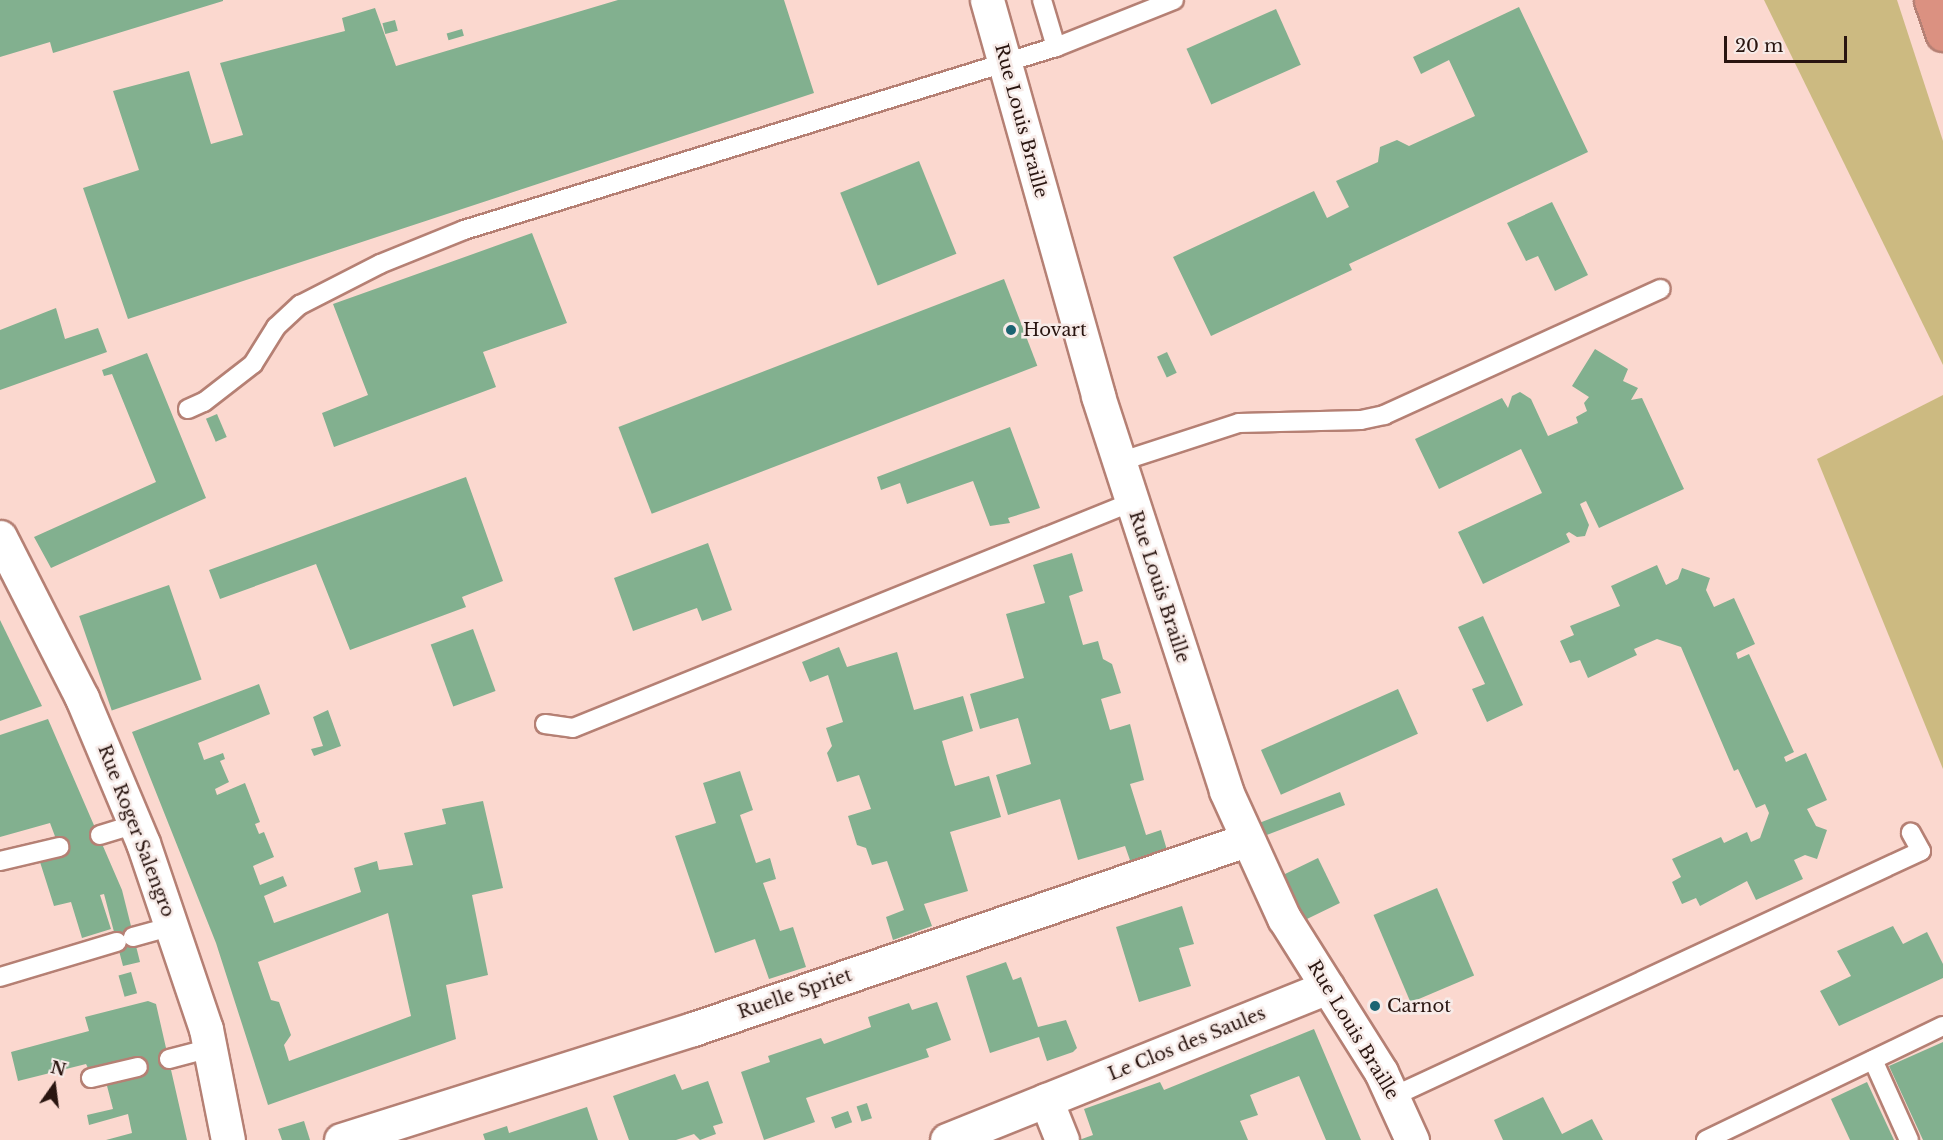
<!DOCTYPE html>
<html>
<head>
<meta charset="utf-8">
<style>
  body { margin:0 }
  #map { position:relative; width:1943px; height:1140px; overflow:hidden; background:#fbd8cf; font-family:"Libre Baskerville",serif }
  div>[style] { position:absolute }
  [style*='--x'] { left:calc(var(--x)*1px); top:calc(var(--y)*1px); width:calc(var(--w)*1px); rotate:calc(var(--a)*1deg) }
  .green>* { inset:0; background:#ccba81 }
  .building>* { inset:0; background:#82b08f; transform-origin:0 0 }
  .roads { filter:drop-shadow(2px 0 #b58074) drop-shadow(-2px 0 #b58074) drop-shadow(0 2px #b58074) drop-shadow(0 -2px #b58074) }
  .lane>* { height:18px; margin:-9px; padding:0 9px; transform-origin:9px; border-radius:9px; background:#fff }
  .street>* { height:33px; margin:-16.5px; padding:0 16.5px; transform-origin:16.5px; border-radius:16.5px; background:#fff }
  .secondary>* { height:33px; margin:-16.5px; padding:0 16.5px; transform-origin:16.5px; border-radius:16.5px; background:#fff }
  .highway>* { height:33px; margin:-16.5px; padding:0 16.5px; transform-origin:16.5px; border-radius:16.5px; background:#db9181 }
  .dots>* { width:16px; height:16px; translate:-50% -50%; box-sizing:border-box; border:3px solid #f7ebe8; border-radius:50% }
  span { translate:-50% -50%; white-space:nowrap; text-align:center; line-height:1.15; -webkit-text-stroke:5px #f7ebe8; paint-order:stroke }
  .street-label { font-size:18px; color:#291510 }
  .poi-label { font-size:18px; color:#291510 }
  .left { translate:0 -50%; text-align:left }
  .north { position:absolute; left:24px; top:1056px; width:60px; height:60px; -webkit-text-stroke:4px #f7ebe8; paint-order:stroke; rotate:14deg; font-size:16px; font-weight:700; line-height:24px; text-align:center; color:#291510 }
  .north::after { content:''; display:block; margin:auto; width:21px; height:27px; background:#291510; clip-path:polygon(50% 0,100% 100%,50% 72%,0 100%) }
  .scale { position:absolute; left:1724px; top:36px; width:123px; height:27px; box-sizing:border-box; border:3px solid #291510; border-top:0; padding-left:8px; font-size:18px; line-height:21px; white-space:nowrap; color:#291510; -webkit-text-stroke:4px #f7ebe8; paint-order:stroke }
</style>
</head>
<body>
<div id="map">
  <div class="green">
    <i style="clip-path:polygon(1764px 0,1897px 0,1943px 141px,1943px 365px)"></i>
    <i style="clip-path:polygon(1943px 395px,1943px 769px,1817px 459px)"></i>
  </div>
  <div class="building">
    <i style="clip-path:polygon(0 0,223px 0,223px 1px,53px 53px,50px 42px,0 57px)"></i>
    <i style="clip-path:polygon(618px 0,784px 0,814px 93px,128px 319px,83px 188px,139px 170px,113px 91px,189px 71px,211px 144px,243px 135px,220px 63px,345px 31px,342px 18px,375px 8px,396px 66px)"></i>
    <i style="clip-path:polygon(1519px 7px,1588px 152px,1349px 264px,1352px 270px,1211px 336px,1173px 257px,1314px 191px,1327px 218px,1349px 207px,1336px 181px,1378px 162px,1380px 147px,1397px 140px,1409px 146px,1475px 116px,1449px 60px,1421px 74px,1413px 57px)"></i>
    <i style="left:1276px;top:9px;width:61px;height:98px;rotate:66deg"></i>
    <i style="left:395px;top:20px;width:11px;height:13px;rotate:75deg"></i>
    <i style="left:462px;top:29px;width:7px;height:16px;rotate:74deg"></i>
    <i style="left:919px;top:161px;width:100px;height:85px;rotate:68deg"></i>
    <i style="clip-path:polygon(1552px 202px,1588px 275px,1555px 291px,1538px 256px,1526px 261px,1507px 223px)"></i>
    <i style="clip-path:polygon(532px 233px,567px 323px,483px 352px,496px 387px,334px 447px,322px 413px,368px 395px,333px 304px)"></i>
    <i style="left:1004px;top:279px;width:93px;height:413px;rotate:69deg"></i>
    <i style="clip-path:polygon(56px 308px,65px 339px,98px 328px,107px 352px,0 390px,0 330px)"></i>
    <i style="clip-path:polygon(1595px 349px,1628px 369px,1623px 381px,1638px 388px,1631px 400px,1642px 398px,1684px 489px,1599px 528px,1586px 501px,1580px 504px,1589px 525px,1585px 536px,1577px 537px,1569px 532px,1566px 534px,1570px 542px,1483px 584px,1458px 532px,1542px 493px,1521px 449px,1439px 489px,1415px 439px,1502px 398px,1508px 408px,1512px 396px,1520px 392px,1531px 399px,1548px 436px,1578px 423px,1576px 417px,1587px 411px,1584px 403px,1589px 397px,1572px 386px)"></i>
    <i style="left:1167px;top:352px;width:23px;height:11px;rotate:65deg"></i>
    <i style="clip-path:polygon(147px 353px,206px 498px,51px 568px,34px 537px,156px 482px,112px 374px,104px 376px,102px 370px)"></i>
    <i style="left:217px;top:414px;width:25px;height:12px;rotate:67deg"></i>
    <i style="clip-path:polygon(1010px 427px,1040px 508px,1008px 518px,1010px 523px,990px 526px,973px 481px,907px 504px,900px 483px,881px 490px,877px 477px)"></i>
    <i style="clip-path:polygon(466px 477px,503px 581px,462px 597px,466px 607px,350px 650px,316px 564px,220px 599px,209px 570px)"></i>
    <i style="clip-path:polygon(708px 543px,732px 610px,702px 621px,697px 608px,633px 631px,614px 578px)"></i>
    <i style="clip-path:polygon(1072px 553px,1083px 591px,1069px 596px,1083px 645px,1098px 641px,1103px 659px,1112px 664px,1121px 693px,1101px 699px,1110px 730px,1130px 724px,1144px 780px,1130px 784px,1146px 835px,1161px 830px,1167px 850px,1131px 863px,1125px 846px,1078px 860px,1060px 799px,1008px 815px,996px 775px,1031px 764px,1018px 718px,980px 729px,970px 694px,1024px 678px,1006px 614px,1045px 603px,1033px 565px)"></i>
    <i style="clip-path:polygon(1657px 565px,1666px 585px,1678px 579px,1682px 568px,1710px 578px,1706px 590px,1714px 607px,1734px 598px,1755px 644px,1736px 653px,1738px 659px,1749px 654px,1794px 752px,1784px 757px,1786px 762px,1806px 753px,1827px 800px,1807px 809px,1816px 826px,1827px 830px,1817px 859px,1805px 855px,1794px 860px,1803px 879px,1756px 900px,1747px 881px,1700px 906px,1696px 898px,1682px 904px,1672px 882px,1681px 877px,1672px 859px,1721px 837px,1724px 843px,1747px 832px,1751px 842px,1760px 838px,1769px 813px,1765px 804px,1756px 808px,1738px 769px,1734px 771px,1681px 647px,1657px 639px,1634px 649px,1637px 655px,1588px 678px,1580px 660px,1570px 663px,1560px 641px,1574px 635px,1570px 626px,1620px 606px,1611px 586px)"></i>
    <i style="left:169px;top:585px;width:100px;height:95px;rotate:71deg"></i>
    <i style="clip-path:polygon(1483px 616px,1523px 705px,1487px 722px,1472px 689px,1485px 684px,1458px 627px)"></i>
    <i style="clip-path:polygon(0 620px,42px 706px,0 721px)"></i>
    <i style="left:473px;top:629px;width:66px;height:45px;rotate:70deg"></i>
    <i style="clip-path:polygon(839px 647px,847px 667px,897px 652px,914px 710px,963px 696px,973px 731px,942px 741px,948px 763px,955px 786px,989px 776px,1001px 817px,950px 832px,968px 891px,924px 904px,932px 926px,893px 940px,886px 917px,904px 910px,887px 861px,872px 865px,866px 848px,857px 845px,848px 816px,871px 809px,859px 775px,837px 782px,827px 753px,832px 746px,826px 728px,843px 722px,828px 675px,810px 682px,802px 662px)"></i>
    <i style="clip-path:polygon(evenodd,259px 684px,270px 714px,198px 743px,204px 760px,223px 753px,225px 759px,220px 761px,229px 782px,215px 789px,217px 795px,245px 783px,260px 822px,255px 824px,259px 834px,264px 832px,274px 857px,253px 866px,260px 885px,283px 876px,287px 886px,264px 896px,274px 923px,361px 892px,354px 868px,377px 861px,379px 870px,413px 865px,404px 833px,446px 824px,442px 809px,483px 801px,503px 888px,472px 895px,488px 975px,446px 985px,456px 1039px,268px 1105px,216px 943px,132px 732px,259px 684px,388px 913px,411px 1016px,289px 1061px,284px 1045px,291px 1035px,279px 1002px,271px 1000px,258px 962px,388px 913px)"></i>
    <i style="left:1398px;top:689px;width:49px;height:150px;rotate:66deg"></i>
    <i style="clip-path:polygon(328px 710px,341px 746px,314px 756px,311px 749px,323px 746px,313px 717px)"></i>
    <i style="clip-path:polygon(48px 719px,122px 890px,140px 962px,123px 966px,104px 894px,100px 895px,111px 929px,82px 938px,71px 902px,54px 906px,40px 862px,62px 855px,50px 823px,0 837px,0 735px)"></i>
    <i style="clip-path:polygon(740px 771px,753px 810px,740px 815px,756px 863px,770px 858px,776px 879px,763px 883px,780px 931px,793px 927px,806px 967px,769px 979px,755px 939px,715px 953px,675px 836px,716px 823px,703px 783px)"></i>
    <i style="left:1340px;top:792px;width:14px;height:88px;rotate:69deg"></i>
    <i style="left:1318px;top:858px;width:50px;height:39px;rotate:64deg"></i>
    <i style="left:1437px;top:888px;width:95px;height:69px;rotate:67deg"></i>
    <i style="clip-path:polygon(1182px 906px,1194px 944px,1179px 948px,1191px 986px,1139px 1002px,1116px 927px)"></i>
    <i style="clip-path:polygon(1893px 926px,1903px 944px,1927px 932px,1943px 964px,1943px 978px,1839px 1026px,1820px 991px,1851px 976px,1837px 951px)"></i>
    <i style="clip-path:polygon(1006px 962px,1013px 980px,1021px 977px,1038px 1027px,1066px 1020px,1077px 1048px,1073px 1052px,1047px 1061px,1039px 1037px,990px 1053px,966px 976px)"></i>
    <i style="left:131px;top:972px;width:22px;height:13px;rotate:74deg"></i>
    <i style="clip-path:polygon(148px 1001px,156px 1004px,187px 1140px,106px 1140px,132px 1133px,128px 1114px,89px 1125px,87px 1115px,113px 1109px,106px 1082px,89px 1070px,86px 1064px,18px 1081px,11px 1052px,89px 1031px,85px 1017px)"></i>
    <i style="clip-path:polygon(937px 1002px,951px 1040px,926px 1049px,929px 1057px,806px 1098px,815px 1122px,764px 1140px,741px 1072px,770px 1062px,768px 1056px,821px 1038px,824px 1044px,871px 1027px,868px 1017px,909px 1003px,912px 1010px)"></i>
    <i style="clip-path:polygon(1314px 1029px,1361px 1140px,1326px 1140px,1299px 1076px,1250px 1095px,1258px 1115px,1240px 1121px,1248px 1140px,1079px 1140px,1093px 1135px,1084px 1109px,1160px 1082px,1164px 1090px)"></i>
    <i style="clip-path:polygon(1943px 1042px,1943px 1140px,1923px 1140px,1889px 1066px)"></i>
    <i style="clip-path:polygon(675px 1074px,682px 1090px,708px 1081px,723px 1123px,713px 1126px,716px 1134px,700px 1140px,694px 1134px,676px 1140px,629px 1140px,613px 1096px)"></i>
    <i style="clip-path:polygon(1867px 1082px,1894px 1140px,1850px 1140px,1831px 1099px)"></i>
    <i style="clip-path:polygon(1543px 1097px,1562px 1134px,1592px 1119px,1603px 1140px,1503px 1140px,1494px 1120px)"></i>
    <i style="left:867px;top:1103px;width:16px;height:11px;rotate:72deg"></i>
    <i style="clip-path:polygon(587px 1107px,598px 1140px,485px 1140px,483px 1134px,507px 1126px,509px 1133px)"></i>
    <i style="left:848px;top:1111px;width:12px;height:18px;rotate:70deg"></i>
    <i style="clip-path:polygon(304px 1121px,310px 1140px,282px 1140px,278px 1129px)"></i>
  </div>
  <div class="roads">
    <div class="lane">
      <i style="--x:1042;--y:0;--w:49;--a:73.4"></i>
      <i style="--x:188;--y:409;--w:17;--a:-24"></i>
      <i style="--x:204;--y:402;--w:62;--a:-37.8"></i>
      <i style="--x:253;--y:364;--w:44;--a:-58.1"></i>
      <i style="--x:276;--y:327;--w:33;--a:-43"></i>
      <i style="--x:300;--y:305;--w:90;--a:-27.1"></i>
      <i style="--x:380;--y:264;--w:91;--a:-22"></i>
      <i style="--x:464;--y:230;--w:620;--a:-17.18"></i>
      <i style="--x:1056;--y:47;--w:127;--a:-21.7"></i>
      <i style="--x:1119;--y:462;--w:126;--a:-18"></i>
      <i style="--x:1239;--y:423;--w:122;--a:-1.4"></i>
      <i style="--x:1361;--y:420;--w:24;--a:-12"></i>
      <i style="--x:1384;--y:415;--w:304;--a:-24.5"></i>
      <i style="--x:545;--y:724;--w:28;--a:8"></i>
      <i style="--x:573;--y:728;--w:603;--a:-22.01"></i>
      <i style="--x:100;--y:835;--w:38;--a:-17"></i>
      <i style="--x:0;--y:861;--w:61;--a:-13.3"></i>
      <i style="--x:133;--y:937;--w:41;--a:-15.4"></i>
      <i style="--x:0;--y:977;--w:122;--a:-16.7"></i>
      <i style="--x:169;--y:1059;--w:43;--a:-14.7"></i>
      <i style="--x:1873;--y:1060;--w:88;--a:65.8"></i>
      <i style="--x:91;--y:1078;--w:48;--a:-13.2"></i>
      <i style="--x:1394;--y:1096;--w:581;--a:-24.93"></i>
      <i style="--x:1921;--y:851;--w:21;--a:-119"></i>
      <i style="--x:1706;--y:1140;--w:263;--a:-25.7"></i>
    </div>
    <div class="street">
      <i style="--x:1046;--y:1100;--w:43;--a:68.2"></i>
      <i style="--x:341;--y:1140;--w:369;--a:-17.5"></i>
      <i style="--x:693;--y:1029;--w:584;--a:-18.87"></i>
      <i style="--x:947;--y:1140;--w:410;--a:-21.9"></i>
    </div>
    <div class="secondary">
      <i style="--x:987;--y:0;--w:411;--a:74.3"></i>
      <i style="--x:1098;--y:396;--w:415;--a:72"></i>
      <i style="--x:1226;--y:791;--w:140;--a:65.5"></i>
      <i style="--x:1284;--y:918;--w:182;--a:57.8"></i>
      <i style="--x:1381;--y:1072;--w:75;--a:65.5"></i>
      <i style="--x:0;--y:537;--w:181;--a:63"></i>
      <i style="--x:82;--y:698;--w:157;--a:67.2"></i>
      <i style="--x:143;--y:843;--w:196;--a:71.3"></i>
      <i style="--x:206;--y:1029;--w:113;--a:78.8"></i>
    </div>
    <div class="highway">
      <i style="--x:1931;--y:0;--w:36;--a:71"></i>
    </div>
  </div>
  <div class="dots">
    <i style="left:1011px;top:330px;background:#1b6472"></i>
    <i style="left:1375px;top:1006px;background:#1b6472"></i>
  </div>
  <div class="street-label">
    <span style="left:1021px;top:121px;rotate:75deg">Rue Louis Braille</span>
    <span style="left:1159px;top:587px;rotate:72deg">Rue Louis Braille</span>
    <span style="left:136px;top:831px;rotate:69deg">Rue Roger Salengro</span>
    <span style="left:795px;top:994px;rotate:-19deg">Ruelle Spriet</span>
    <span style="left:1353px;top:1030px;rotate:59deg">Rue Louis Braille</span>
    <span style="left:1187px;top:1044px;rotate:-22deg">Le Clos des Saules</span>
  </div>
  <div class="poi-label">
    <span class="left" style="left:1023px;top:330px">Hovart</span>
    <span class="left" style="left:1387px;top:1006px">Carnot</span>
  </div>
  <div class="north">N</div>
  <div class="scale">20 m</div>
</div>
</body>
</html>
